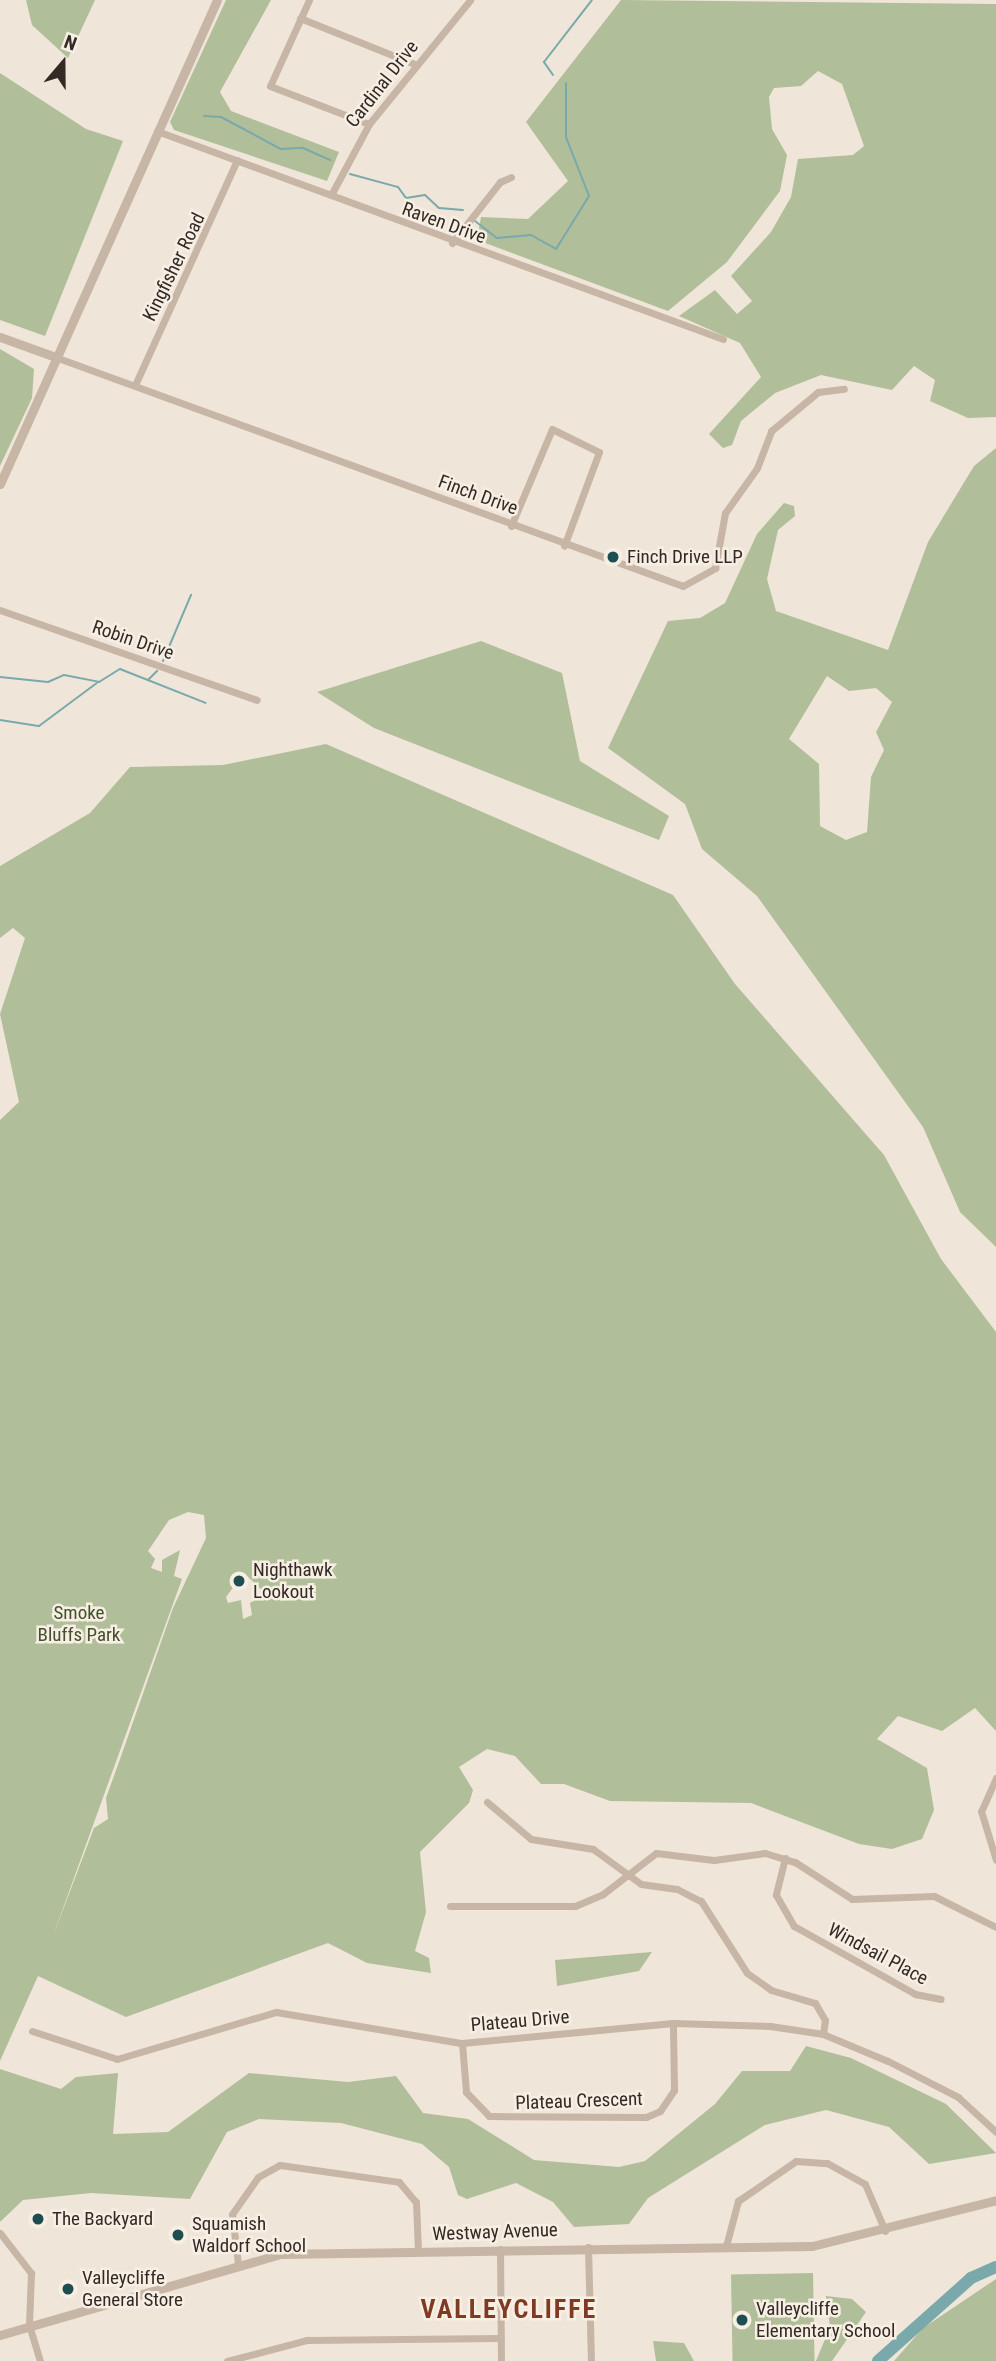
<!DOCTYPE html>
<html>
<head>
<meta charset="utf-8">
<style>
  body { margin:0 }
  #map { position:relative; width:996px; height:2361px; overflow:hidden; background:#f0e5d9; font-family:"Roboto Condensed",sans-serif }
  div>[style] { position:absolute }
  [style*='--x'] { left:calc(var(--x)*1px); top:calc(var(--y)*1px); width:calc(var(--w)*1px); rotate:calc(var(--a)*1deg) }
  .green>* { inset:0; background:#b1be9a; transform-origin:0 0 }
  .stream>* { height:2px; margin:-1px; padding:0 1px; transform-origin:1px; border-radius:1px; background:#79a9ab }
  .river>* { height:12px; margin:-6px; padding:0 6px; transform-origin:6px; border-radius:6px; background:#79a9ab }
  .minor>* { height:7px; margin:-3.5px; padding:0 3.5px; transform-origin:3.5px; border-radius:3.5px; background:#c7b5a5 }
  .tertiary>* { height:9px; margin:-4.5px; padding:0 4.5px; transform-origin:4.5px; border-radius:4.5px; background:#c7b5a5 }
  .dots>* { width:19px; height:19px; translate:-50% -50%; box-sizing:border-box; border:4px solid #f8efe4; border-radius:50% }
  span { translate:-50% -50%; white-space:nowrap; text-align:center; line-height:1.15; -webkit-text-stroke:5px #f8efe4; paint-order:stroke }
  .street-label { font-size:19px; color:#332a26 }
  .poi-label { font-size:19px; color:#332a26 }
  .left { translate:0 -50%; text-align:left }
  .park-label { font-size:19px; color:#42502b }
  .district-label { font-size:26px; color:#7e3a23; font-weight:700; letter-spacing:2px }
  .north { position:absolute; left:28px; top:28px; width:70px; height:70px; -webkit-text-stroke:5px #f8efe4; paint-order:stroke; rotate:20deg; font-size:19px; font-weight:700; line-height:28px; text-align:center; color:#332a26 }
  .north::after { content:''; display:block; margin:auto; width:24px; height:32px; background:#332a26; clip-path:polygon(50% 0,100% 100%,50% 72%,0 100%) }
</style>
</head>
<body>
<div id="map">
  <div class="green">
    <i style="clip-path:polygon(26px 0,95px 0,68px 58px,32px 25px)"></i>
    <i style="clip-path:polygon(226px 0,271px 0,220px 92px,231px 111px,339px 152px,327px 181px,174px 130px,170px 122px)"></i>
    <i style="clip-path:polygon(621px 0,996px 4px,996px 417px,968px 418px,930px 401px,935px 380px,914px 366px,892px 390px,821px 375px,775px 393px,741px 421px,732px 445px,723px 448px,709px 434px,761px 377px,740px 343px,679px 316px,715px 290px,737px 314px,752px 301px,731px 276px,771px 232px,791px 197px,798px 159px,853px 155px,864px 146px,842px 84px,818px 71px,801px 86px,774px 88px,769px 97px,772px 129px,787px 155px,780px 191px,727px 262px,668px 311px,477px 240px,481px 217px,528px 219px,568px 181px,526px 122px)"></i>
    <i style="clip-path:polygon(0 73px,86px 129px,123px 141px,45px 336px,0 320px)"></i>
    <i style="clip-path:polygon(0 349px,34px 369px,32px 398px,0 466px)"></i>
    <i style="clip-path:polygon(evenodd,996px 448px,996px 1247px,960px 1212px,923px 1127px,757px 896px,702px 849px,685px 804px,608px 748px,668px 621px,700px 618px,725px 603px,757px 534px,784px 503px,794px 506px,795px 516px,778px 530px,767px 579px,776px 611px,888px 650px,928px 542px,974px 466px,996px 448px,827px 676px,849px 691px,876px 688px,892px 702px,876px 732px,884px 750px,871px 777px,867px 832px,846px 840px,820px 826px,819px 764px,789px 739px,827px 676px)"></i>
    <i style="clip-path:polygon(481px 641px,562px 673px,580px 761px,669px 816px,659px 840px,374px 728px,317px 692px)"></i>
    <i style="clip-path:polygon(evenodd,326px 744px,673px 895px,735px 984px,884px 1155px,941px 1259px,996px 1332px,996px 1731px,975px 1708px,942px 1731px,898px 1716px,877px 1739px,927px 1768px,934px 1810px,922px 1839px,892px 1849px,859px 1844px,751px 1803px,610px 1801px,564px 1784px,541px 1784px,515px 1756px,487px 1749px,459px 1767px,473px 1790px,469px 1803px,420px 1852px,426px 1912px,415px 1951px,429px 1958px,431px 1973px,367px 1963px,328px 1943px,126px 2017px,38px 1976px,0 2061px,0 1120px,19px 1102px,0 1014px,25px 938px,13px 928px,0 938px,0 866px,90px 813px,130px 767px,223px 765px,326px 744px,188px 1512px,204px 1515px,206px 1538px,173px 1608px,119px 1762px,106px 1798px,108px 1819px,94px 1828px,53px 1936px,182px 1579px,174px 1576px,180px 1550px,162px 1560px,162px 1572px,151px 1568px,155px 1559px,148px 1551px,169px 1520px,188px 1512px,326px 744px,244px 1573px,266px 1594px,250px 1603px,252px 1615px,243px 1619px,241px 1600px,228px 1603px,226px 1597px,244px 1573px)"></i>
    <i style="clip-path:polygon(652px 1952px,639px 1971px,557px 1986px,555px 1960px)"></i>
    <i style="clip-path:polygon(806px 2046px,851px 2058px,946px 2104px,996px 2153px,929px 2164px,889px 2127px,826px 2110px,765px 2125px,648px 2198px,629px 2224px,574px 2227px,553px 2202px,516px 2183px,467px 2199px,458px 2195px,449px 2167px,422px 2144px,341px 2123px,259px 2119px,227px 2132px,190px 2199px,91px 2193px,23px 2200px,0 2222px,0 2069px,61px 2089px,76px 2077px,118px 2073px,113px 2134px,168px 2132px,249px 2073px,348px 2082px,396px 2076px,423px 2113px,468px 2119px,534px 2160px,619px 2167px,645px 2161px,715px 2104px,742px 2071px,790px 2071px)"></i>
    <i style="left:813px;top:2273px;width:88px;height:82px;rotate:89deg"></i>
    <i style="clip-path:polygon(996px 2279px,996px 2361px,894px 2361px,923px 2328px)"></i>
    <i style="clip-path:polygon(826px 2296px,852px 2299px,866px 2312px,832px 2361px,816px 2361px,830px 2327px)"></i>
    <i style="clip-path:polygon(653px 2341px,684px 2343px,694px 2361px,656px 2361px)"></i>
  </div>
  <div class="stream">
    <i style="--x:553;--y:75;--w:16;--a:-125"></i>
    <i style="--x:544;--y:62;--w:78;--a:-52.3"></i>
    <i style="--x:204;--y:116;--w:17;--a:3"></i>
    <i style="--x:221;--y:117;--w:68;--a:28.1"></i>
    <i style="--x:281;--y:149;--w:22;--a:-3"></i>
    <i style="--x:303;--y:148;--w:30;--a:24"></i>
    <i style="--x:350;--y:174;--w:50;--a:15.2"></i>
    <i style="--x:398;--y:187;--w:14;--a:54"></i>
    <i style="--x:406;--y:198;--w:19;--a:-9"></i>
    <i style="--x:425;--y:195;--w:19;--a:43"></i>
    <i style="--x:439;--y:208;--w:24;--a:5"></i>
    <i style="--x:475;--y:221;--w:28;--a:38"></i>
    <i style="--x:497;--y:238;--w:34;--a:-5"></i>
    <i style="--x:531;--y:235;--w:29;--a:29"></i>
    <i style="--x:556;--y:249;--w:62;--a:-58.1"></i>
    <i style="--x:589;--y:196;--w:63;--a:-111.3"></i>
    <i style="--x:566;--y:137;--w:54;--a:-90"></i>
    <i style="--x:163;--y:661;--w:72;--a:-67"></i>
    <i style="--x:0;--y:677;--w:48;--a:5.9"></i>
    <i style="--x:48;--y:682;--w:17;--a:-24"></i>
    <i style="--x:64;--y:675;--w:36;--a:11"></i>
    <i style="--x:99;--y:682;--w:25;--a:-32"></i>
    <i style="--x:120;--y:669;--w:92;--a:21.6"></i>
    <i style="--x:148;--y:680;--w:13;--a:-45"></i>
    <i style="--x:0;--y:720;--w:39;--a:9"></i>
    <i style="--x:39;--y:726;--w:72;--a:-36.6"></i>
  </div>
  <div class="river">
    <i style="--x:878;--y:2361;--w:125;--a:-41.7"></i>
    <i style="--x:971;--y:2278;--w:27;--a:-24"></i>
  </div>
  <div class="minor">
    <i style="--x:309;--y:0;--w:94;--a:114.4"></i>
    <i style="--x:270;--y:86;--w:106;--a:21"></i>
    <i style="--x:300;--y:18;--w:126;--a:21.9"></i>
    <i style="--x:157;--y:131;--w:603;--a:20.18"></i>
    <i style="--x:331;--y:195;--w:81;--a:-61.8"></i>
    <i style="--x:369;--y:124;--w:160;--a:-50.8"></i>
    <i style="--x:452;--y:243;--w:78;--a:-51.8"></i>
    <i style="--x:500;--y:182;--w:12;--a:-24"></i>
    <i style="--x:58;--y:358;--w:665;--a:20.04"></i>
    <i style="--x:683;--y:586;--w:37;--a:-29"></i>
    <i style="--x:715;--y:568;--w:56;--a:-79.7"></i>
    <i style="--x:725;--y:513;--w:55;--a:-54.6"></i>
    <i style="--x:757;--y:468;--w:40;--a:-69"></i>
    <i style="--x:771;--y:431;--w:61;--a:-39.7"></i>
    <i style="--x:818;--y:392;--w:26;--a:-7"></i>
    <i style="--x:135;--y:385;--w:247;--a:-65.6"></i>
    <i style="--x:511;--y:526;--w:105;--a:-67.1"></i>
    <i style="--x:552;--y:429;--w:52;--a:26.1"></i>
    <i style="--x:599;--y:452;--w:100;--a:110.4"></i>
    <i style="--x:0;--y:610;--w:272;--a:19.3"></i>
    <i style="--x:996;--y:1778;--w:36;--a:114"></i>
    <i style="--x:981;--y:1811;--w:51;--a:73"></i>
    <i style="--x:487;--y:1802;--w:57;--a:40.1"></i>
    <i style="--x:531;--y:1839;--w:63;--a:9.2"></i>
    <i style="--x:593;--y:1849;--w:59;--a:36.1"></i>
    <i style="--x:641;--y:1884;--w:36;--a:8"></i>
    <i style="--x:677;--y:1889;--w:27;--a:27"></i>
    <i style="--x:701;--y:1901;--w:85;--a:57.4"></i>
    <i style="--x:747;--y:1973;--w:29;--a:35"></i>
    <i style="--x:771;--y:1990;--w:46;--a:16.5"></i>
    <i style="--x:815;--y:2003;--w:20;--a:60"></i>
    <i style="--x:825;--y:2020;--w:14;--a:98"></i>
    <i style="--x:785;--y:1858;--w:38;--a:104"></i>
    <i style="--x:776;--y:1895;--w:36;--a:60"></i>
    <i style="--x:794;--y:1926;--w:139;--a:29.3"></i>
    <i style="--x:915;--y:1994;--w:26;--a:11"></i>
    <i style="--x:450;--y:1906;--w:125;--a:0"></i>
    <i style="--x:575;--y:1906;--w:30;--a:-23"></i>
    <i style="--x:603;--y:1894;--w:67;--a:-37.7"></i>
    <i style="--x:656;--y:1853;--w:58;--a:6.9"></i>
    <i style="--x:714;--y:1860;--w:51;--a:-7.8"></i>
    <i style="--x:765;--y:1853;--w:31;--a:17"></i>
    <i style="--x:795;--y:1862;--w:68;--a:33"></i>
    <i style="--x:852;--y:1899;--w:82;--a:-2.1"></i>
    <i style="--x:934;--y:1896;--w:69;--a:26.6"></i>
    <i style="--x:32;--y:2031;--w:89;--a:18.2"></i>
    <i style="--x:117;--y:2059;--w:166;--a:-16.5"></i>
    <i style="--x:276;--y:2012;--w:189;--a:9.5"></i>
    <i style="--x:462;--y:2043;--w:212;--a:-5.4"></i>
    <i style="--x:673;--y:2023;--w:97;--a:1.8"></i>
    <i style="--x:770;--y:2026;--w:54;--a:8.6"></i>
    <i style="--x:823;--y:2034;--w:70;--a:22.6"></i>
    <i style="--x:888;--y:2061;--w:79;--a:27.2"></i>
    <i style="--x:958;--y:2097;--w:52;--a:42.6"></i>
    <i style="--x:462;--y:2043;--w:49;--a:85.3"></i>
    <i style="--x:466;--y:2092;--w:33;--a:46"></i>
    <i style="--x:489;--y:2116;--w:157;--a:0.4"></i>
    <i style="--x:646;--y:2117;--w:15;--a:-23"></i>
    <i style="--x:660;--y:2111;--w:25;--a:-56"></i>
    <i style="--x:674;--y:2090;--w:67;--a:-90.9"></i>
    <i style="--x:0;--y:2233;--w:51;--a:52.2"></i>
    <i style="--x:31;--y:2273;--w:52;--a:92.2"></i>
    <i style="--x:29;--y:2325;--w:38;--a:73"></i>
    <i style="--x:726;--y:2246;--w:47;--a:-75.1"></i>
    <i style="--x:738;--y:2201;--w:70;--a:-34.6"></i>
    <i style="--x:796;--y:2161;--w:31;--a:4"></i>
    <i style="--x:827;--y:2163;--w:43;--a:28.9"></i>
    <i style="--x:865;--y:2184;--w:51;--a:66.9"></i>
    <i style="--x:588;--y:2247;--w:114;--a:88.5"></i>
    <i style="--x:500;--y:2249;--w:112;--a:89.5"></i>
    <i style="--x:238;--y:2264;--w:50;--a:-96.8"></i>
    <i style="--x:232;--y:2214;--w:45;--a:-54.9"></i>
    <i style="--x:258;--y:2177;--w:25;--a:-29"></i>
    <i style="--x:280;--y:2165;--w:120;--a:8.1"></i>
    <i style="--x:399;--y:2182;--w:26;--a:50"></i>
    <i style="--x:416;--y:2202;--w:50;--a:87.7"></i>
    <i style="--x:227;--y:2361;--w:83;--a:-14.7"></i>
    <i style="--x:307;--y:2340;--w:193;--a:-0.6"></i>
  </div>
  <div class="tertiary">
    <i style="--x:0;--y:337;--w:62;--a:19.9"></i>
    <i style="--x:0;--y:484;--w:530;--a:-65.85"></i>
    <i style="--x:0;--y:2335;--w:291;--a:-16.1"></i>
    <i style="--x:280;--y:2254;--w:532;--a:-0.86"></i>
    <i style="--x:812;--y:2246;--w:190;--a:-14"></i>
  </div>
  <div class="dots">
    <i style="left:613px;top:557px;background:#1e4e52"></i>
    <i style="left:239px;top:1581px;background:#1e4e52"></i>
    <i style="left:38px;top:2219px;background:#1e4e52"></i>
    <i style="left:178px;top:2235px;background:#1e4e52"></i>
    <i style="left:68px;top:2289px;background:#1e4e52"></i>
    <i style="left:742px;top:2320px;background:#1e4e52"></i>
  </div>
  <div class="street-label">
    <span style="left:382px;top:84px;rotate:-52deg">Cardinal Drive</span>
    <span style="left:444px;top:223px;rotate:20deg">Raven Drive</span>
    <span style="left:174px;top:267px;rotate:-64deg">Kingfisher Road</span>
    <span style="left:478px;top:495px;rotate:20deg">Finch Drive</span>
    <span style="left:133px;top:640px;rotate:19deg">Robin Drive</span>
    <span style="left:878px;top:1954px;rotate:28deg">Windsail Place</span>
    <span style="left:520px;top:2021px;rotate:-5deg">Plateau Drive</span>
    <span style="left:579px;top:2101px;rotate:-2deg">Plateau Crescent</span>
    <span style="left:495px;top:2232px;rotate:-2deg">Westway Avenue</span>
  </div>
  <div class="poi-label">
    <span class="left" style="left:627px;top:557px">Finch Drive LLP</span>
    <span class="left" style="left:253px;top:1581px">Nighthawk<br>Lookout</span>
    <span class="left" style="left:52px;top:2219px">The Backyard</span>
    <span class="left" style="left:192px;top:2235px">Squamish<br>Waldorf School</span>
    <span class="left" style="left:82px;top:2289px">Valleycliffe<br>General Store</span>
    <span class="left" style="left:756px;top:2320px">Valleycliffe<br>Elementary School</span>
  </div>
  <div class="park-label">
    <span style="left:79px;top:1624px">Smoke<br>Bluffs Park</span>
  </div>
  <div class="district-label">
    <span style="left:509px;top:2310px">VALLEYCLIFFE</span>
  </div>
  <div class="north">N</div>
</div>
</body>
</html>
